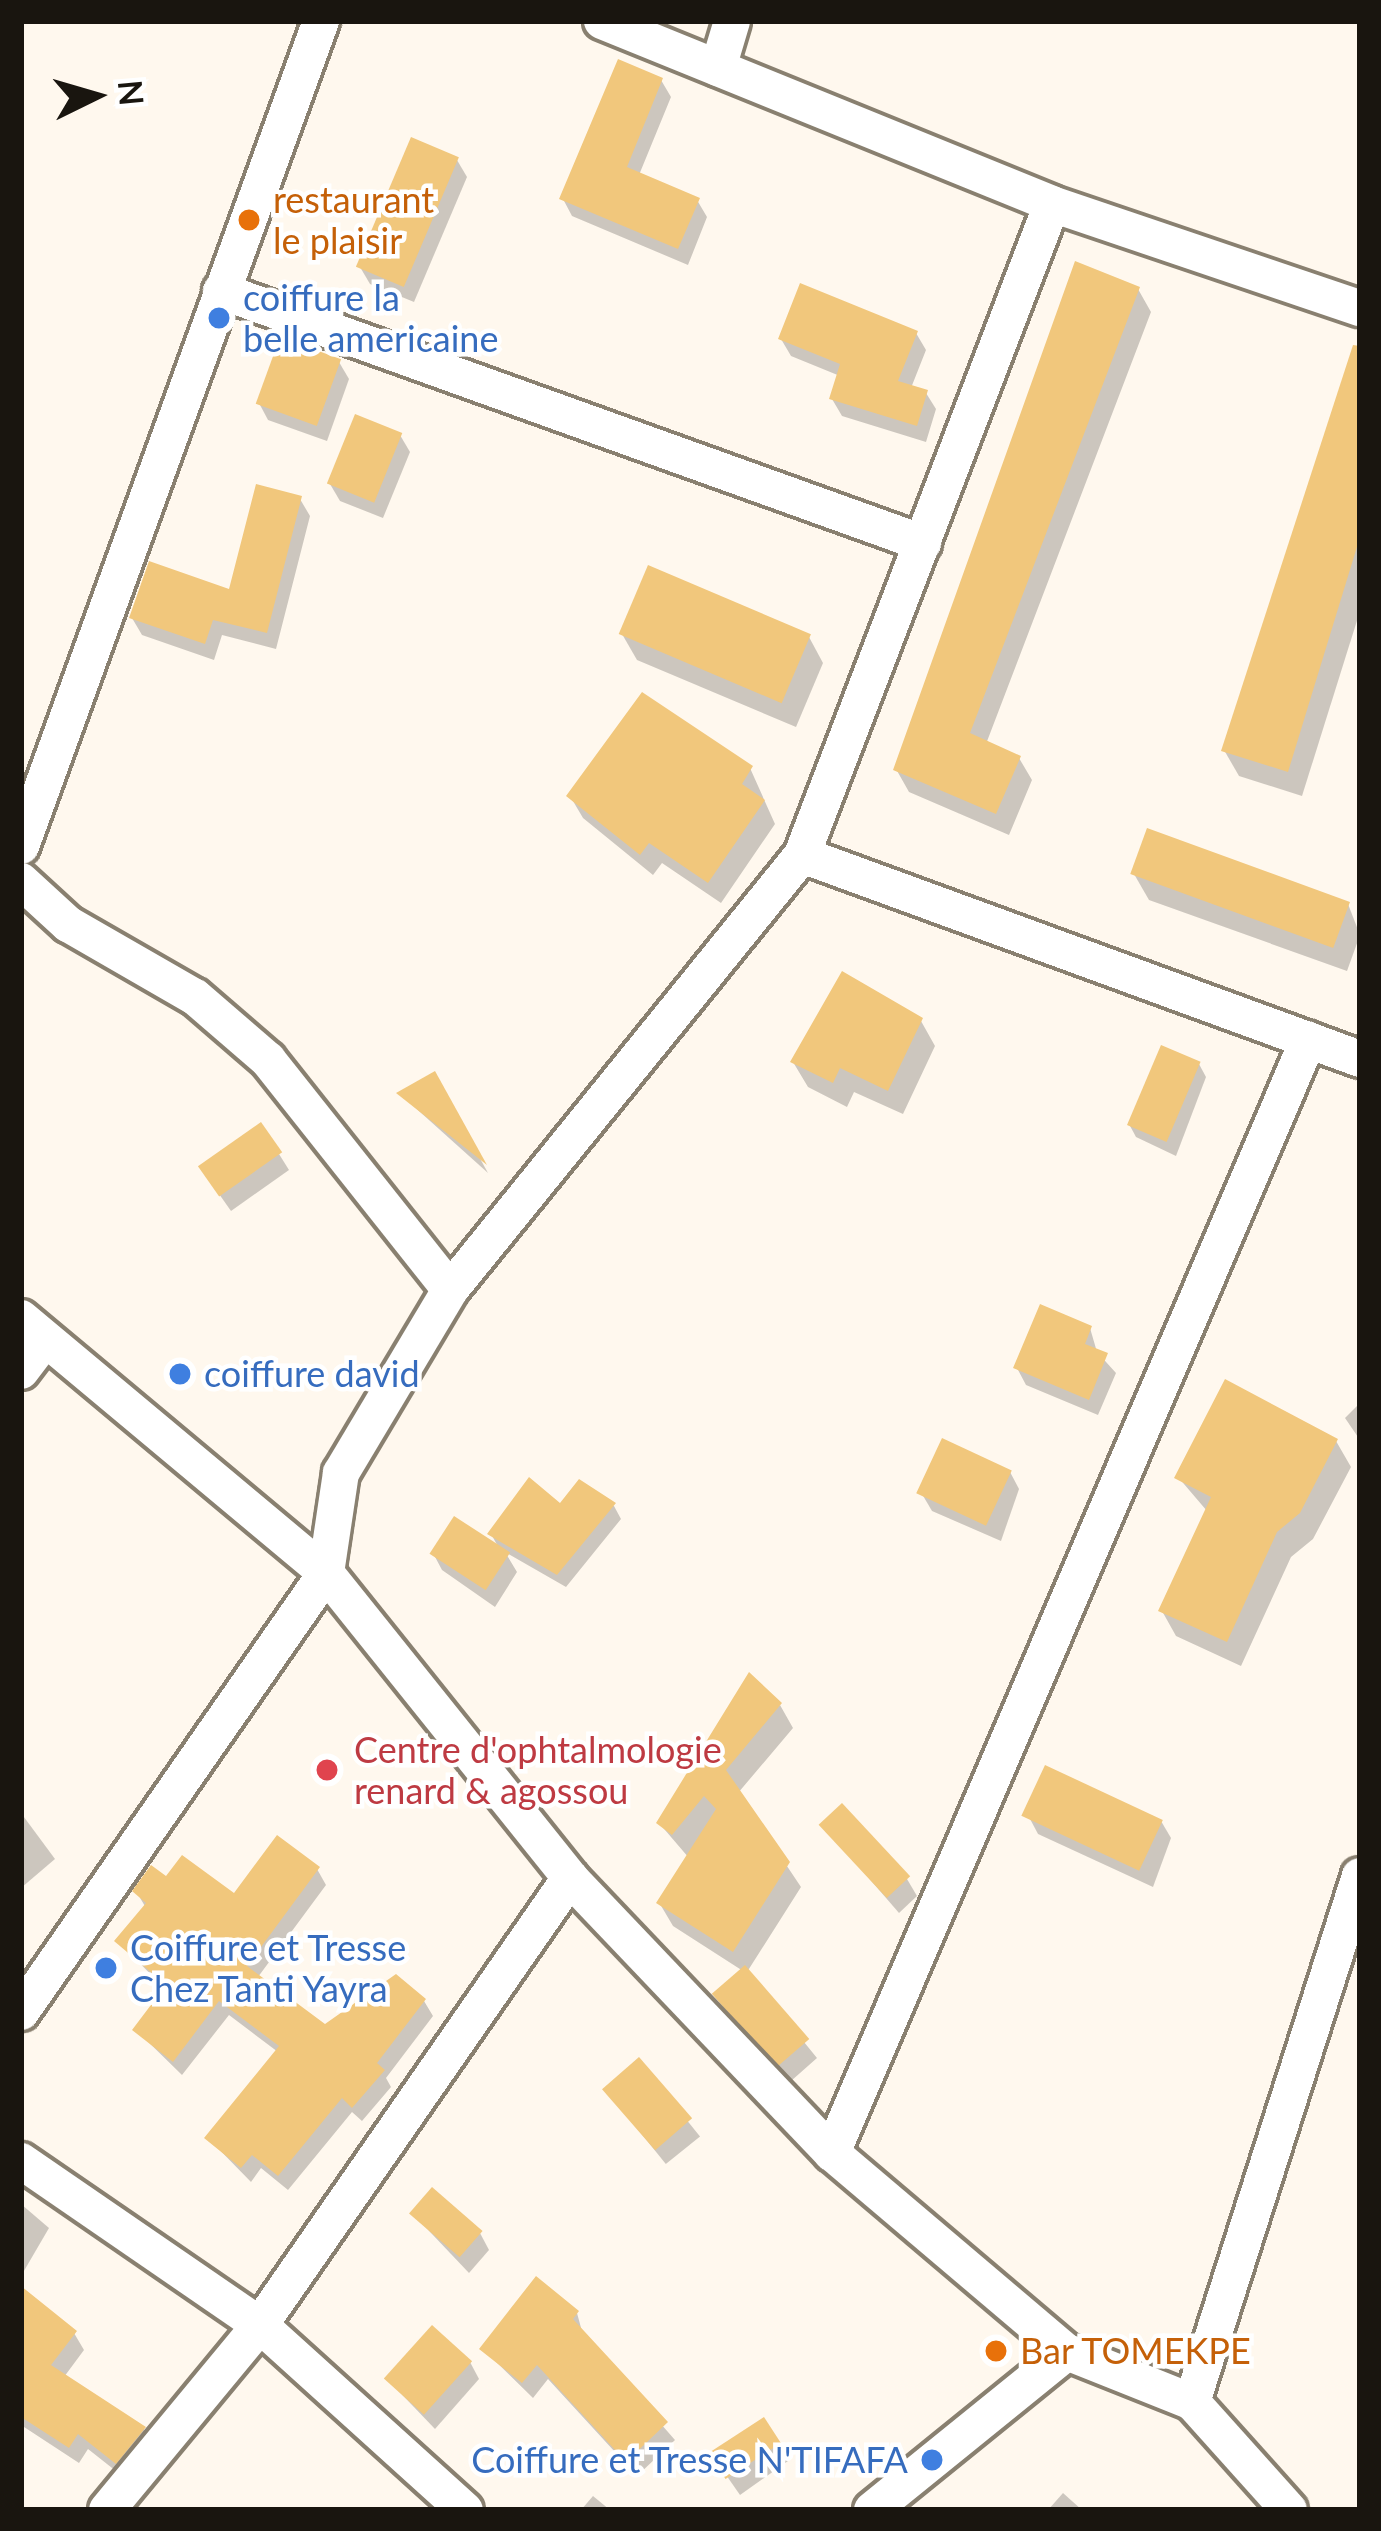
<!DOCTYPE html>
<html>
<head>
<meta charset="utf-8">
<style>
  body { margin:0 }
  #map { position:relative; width:1381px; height:2531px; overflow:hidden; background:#fff8ee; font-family:Lato,sans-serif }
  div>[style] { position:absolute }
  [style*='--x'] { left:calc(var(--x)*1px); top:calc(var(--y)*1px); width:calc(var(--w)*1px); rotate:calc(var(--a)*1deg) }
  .shadow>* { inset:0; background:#0003; transform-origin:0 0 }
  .building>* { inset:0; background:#f1c77c; transform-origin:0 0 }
  .roads { filter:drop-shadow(3px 0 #898070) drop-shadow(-3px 0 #898070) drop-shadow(0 3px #898070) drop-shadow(0 -3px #898070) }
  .street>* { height:36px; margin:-18px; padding:0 18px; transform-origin:18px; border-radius:18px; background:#fff }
  .dots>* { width:33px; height:33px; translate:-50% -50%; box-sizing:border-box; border:6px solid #fff; border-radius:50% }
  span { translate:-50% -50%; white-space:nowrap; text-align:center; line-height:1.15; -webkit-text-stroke:9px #fff; paint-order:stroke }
  .food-label { font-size:36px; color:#c56008 }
  .left { translate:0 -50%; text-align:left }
  .shop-label { font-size:36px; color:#366cbe }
  .right { translate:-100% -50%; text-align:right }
  .health-label { font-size:36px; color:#be3a42 }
  .frame { position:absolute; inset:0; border:24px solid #19150f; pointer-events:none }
  .north { position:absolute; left:36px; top:36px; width:120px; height:120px; -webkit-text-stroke:9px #fff; paint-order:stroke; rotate:85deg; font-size:33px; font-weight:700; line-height:48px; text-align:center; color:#19150f }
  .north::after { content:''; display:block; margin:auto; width:42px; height:54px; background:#19150f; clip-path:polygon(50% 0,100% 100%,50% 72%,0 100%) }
</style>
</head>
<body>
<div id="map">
  <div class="shadow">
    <i style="clip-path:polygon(661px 80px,671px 97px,639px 175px,697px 200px,707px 217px,688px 265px,572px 216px,563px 199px)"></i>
    <i style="clip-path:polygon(457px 160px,467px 177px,414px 302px,370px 284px,360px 267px)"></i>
    <i style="clip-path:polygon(1077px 265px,1138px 289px,1151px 312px,986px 744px,1019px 758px,1032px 780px,1009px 835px,909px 792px,896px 769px)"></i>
    <i style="clip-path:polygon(916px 333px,926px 350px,911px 388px,926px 393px,936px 409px,926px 442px,842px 416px,832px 399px,840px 376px,791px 356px,781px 339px)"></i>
    <i style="clip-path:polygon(1360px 356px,1360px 611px,1302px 796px,1239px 776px,1224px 750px)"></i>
    <i style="clip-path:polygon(339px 362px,349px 379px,327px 441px,268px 420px,259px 403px)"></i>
    <i style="clip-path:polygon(400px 435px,410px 452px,383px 518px,340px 501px,330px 484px)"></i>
    <i style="clip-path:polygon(300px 499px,310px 516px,276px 649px,222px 635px,214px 660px,142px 635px,132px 618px,231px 592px)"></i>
    <i style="clip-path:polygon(622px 634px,809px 637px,823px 663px,796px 727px,637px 660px)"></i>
    <i style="clip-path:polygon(750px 768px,775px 824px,721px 903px,662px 863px,653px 875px,583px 818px,570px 796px)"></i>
    <i style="clip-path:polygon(1134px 874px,1348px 904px,1360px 935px,1347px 971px,1149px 900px)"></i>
    <i style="clip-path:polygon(921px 1021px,935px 1046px,903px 1114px,854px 1092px,847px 1107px,808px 1087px,793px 1062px)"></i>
    <i style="clip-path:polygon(1199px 1064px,1206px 1077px,1176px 1156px,1136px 1137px,1129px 1124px)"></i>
    <i style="clip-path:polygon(434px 1075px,488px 1173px,400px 1094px)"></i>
    <i style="clip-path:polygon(279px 1154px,289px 1170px,231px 1211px,212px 1184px)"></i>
    <i style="clip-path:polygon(1090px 1328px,1097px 1352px,1116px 1373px,1098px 1415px,1026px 1385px,1017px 1368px)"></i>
    <i style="clip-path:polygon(1360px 1403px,1360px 1440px,1345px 1418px)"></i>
    <i style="clip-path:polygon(1336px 1441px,1351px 1467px,1313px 1539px,1291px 1557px,1241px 1666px,1176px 1636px,1162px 1611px,1207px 1511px,1178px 1477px)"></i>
    <i style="clip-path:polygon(1010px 1472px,1019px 1489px,1001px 1541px,932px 1511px,922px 1494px)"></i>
    <i style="clip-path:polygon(614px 1506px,621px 1519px,566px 1587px,505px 1552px,517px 1572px,495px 1607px,442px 1570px,433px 1553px,500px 1550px,491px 1534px,560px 1508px)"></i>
    <i style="clip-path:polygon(780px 1705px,793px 1728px,738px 1793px,801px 1887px,747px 1972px,817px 2058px,791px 2081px,716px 1995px,743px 1971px,673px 1926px,660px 1904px,689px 1858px,659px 1823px)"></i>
    <i style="clip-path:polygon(21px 1813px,55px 1859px,21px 1888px)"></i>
    <i style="clip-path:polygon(1029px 1817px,1161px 1821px,1171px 1838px,1153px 1887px,1038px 1834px)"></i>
    <i style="clip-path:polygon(823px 1825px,907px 1879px,917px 1896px,899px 1913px)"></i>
    <i style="clip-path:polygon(317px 1869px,326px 1885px,258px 1977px,325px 2027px,424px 2001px,433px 2016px,386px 2078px,391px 2087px,362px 2121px,352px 2112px,288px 2190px,261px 2168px,251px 2182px,208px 2138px,278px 2052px,229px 2015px,182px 2075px,136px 2030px,166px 1990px,118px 1941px,146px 1908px,136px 1891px,166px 1881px,235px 1897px)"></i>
    <i style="left:639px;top:2061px;width:97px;height:44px;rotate:51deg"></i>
    <i style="clip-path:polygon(21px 2204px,49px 2228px,21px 2276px)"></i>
    <i style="clip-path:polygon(413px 2214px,480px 2233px,489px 2250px,469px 2273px)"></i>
    <i style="clip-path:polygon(577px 2313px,583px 2335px,675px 2440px,637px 2476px,548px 2379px,533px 2398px,483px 2349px)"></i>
    <i style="clip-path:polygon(21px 2327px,74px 2333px,84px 2350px,64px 2377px,144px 2429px,154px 2446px,126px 2479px,88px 2449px,79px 2463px,21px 2425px)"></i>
    <i style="clip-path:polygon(470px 2362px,479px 2379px,435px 2429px,388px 2380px)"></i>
    <i style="clip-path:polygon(763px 2421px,788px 2461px,740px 2495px,724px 2472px)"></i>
    <i style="clip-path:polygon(1063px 2493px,1082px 2510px,1048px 2510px)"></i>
    <i style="clip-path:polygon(593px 2496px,610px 2510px,581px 2510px)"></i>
  </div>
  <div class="building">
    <i style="clip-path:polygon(618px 59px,663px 78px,627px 167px,700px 198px,678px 249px,559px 199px)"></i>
    <i style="left:411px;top:137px;width:52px;height:141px;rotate:23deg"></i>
    <i style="clip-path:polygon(1075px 261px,1140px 287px,970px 733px,1021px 756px,996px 814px,893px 770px)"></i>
    <i style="clip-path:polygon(800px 283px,918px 331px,898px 381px,928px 390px,917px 426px,829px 399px,840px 364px,778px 339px)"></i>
    <i style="left:280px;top:337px;width:65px;height:71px;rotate:20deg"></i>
    <i style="clip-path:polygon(1353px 345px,1360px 346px,1360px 537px,1288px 772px,1221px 751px)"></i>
    <i style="left:355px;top:414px;width:51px;height:75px;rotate:22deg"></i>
    <i style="clip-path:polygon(256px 484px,302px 496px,267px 633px,213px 620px,205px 644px,129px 618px,149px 561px,229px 589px)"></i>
    <i style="left:648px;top:565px;width:177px;height:75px;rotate:23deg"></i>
    <i style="clip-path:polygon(642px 692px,753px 766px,742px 784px,765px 800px,708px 883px,649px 843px,640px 855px,566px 796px)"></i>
    <i style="left:1147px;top:828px;width:216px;height:49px;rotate:20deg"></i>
    <i style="clip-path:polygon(842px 971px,923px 1018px,888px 1091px,840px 1068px,833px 1083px,790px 1062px)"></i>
    <i style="left:1161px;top:1045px;width:43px;height:87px;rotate:23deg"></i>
    <i style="clip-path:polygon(435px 1071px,487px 1165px,396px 1093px)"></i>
    <i style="left:261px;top:1122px;width:37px;height:77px;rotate:55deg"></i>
    <i style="clip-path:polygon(1040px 1304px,1092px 1326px,1085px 1344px,1108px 1353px,1089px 1400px,1013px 1368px)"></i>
    <i style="clip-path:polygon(1225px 1379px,1338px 1439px,1300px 1513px,1277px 1532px,1227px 1642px,1158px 1611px,1211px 1497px,1174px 1478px)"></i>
    <i style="left:942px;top:1438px;width:77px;height:61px;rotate:25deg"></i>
    <i style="clip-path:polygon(529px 1477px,560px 1503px,579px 1479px,616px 1503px,557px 1575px,487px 1534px)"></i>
    <i style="left:454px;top:1516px;width:67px;height:45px;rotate:33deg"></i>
    <i style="clip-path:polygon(749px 1672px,782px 1703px,726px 1770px,790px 1862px,733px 1952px,656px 1903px,716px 1809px,704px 1796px,672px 1835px,656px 1823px)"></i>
    <i style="left:1045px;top:1765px;width:130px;height:56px;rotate:25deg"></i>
    <i style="left:842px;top:1803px;width:100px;height:32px;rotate:47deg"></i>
    <i style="clip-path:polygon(277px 1835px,320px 1867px,247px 1966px,325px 2024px,396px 1974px,426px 1999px,377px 2063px,385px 2070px,352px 2108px,342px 2098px,278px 2176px,252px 2155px,241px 2168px,204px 2138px,279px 2046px,219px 2001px,173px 2062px,132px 2030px,166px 1985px,114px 1941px,146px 1903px,132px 1891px,151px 1865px,166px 1876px,182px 1855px,234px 1893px)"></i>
    <i style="left:745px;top:1965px;width:98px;height:44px;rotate:49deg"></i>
    <i style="left:639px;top:2057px;width:81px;height:49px;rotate:49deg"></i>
    <i style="left:432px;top:2187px;width:67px;height:35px;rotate:41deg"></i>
    <i style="clip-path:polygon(536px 2276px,579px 2311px,573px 2319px,668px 2422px,626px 2462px,537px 2365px,522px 2383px,479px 2349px)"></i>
    <i style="clip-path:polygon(21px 2286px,77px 2331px,51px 2365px,146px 2427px,116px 2464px,78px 2434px,69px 2448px,21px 2417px)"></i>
    <i style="left:432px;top:2325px;width:54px;height:72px;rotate:42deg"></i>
    <i style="left:764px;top:2417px;width:31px;height:66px;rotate:57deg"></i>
  </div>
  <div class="roads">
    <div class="street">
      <i style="--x:602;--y:21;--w:486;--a:22.1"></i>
      <i style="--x:1052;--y:204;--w:325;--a:18.7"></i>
      <i style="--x:718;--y:68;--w:49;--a:-73.4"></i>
      <i style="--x:221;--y:291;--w:746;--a:19.75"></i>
      <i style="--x:21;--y:846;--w:878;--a:-70.02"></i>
      <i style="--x:802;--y:855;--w:594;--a:20.08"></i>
      <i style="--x:21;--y:881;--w:64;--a:42.5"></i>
      <i style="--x:68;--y:924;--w:146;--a:29.9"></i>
      <i style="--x:195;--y:997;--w:96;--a:40.8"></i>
      <i style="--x:268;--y:1060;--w:293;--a:51.6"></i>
      <i style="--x:21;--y:1318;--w:398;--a:39.9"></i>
      <i style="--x:326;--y:1573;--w:391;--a:51.3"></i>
      <i style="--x:570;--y:1878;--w:380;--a:46.4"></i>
      <i style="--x:832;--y:2153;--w:308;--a:40.3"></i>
      <i style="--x:1067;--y:2352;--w:135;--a:21.8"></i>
      <i style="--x:1192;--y:2402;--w:145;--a:48.1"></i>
      <i style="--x:21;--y:1371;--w:40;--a:-53"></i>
      <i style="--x:21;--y:2012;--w:535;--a:-55.21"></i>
      <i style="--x:326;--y:1573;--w:101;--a:-81.5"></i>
      <i style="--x:341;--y:1473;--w:213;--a:-59.2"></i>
      <i style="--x:450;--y:1290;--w:560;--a:-51.02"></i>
      <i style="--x:802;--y:855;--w:697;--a:-68.99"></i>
      <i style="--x:832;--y:2153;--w:1211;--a:-66.84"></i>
      <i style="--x:21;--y:2161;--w:290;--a:34.5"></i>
      <i style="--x:260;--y:2325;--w:276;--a:42.1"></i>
      <i style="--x:1192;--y:2402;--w:552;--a:-72.29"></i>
      <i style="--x:107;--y:2510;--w:240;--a:-50.4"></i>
      <i style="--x:260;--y:2325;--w:544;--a:-55.26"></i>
      <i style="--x:872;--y:2510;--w:251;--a:-39"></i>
    </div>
  </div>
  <div class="dots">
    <i style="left:249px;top:220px;background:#e8710a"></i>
    <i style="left:219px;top:318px;background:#3f7fe0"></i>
    <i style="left:180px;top:1374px;background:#3f7fe0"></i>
    <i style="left:327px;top:1770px;background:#e0444e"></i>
    <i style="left:106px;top:1968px;background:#3f7fe0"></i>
    <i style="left:996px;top:2351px;background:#e8710a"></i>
    <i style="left:932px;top:2460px;background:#3f7fe0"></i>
  </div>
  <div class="food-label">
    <span class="left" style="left:273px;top:220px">restaurant<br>le plaisir</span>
    <span class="left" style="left:1020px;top:2351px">Bar TOMEKPE</span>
  </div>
  <div class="shop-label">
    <span class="left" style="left:243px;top:318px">coiffure la<br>belle americaine</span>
    <span class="left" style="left:204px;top:1374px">coiffure david</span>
    <span class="left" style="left:130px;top:1968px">Coiffure et Tresse<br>Chez Tanti Yayra</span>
    <span class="right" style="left:908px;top:2460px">Coiffure et Tresse N'TIFAFA</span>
  </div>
  <div class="health-label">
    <span class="left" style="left:354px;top:1770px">Centre d'ophtalmologie<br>renard &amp; agossou</span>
  </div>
  <div class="frame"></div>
  <div class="north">N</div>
</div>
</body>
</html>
